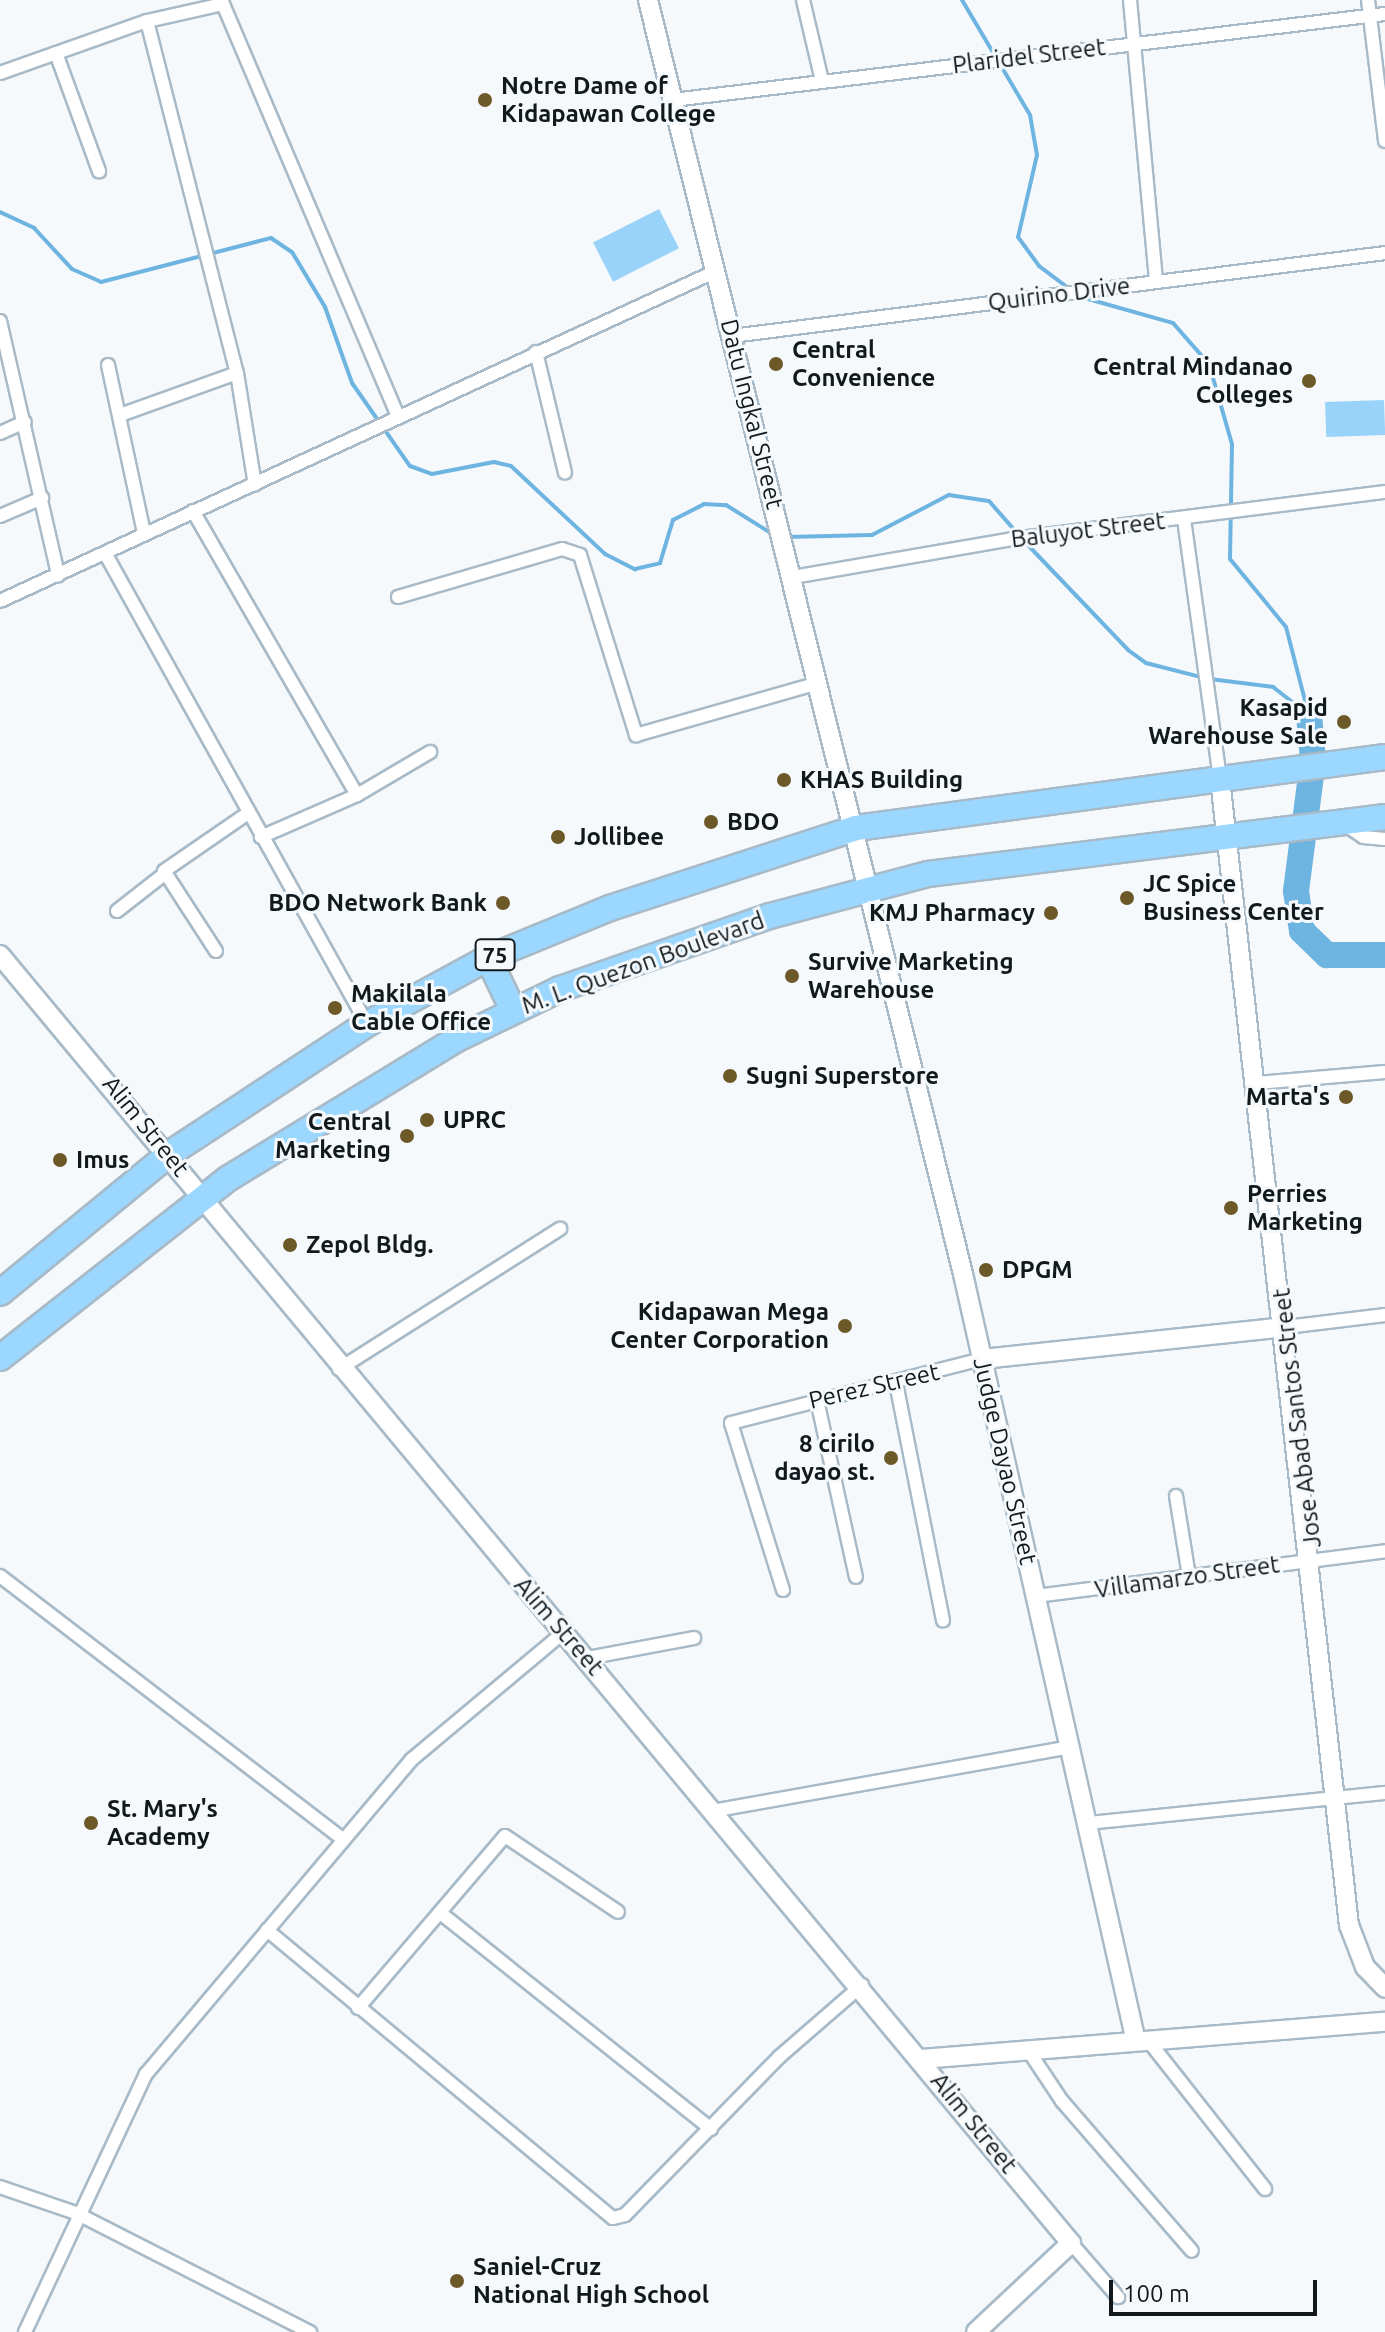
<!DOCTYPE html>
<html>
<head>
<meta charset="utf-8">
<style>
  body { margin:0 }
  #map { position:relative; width:1385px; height:2332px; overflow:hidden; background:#f5f9fc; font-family:Ubuntu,sans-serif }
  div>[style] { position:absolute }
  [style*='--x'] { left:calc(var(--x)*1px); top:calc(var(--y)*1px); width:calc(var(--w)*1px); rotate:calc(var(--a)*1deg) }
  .green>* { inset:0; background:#9ad3fa; transform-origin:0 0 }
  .stream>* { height:4px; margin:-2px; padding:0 2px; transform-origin:2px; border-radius:2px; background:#6eb4e1 }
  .river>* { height:26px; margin:-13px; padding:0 13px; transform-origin:13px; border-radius:13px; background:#6eb4e1 }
  .roads { filter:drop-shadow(2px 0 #a8bac7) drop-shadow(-2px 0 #a8bac7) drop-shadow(0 2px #a8bac7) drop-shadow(0 -2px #a8bac7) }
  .street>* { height:12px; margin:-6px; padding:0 6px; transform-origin:6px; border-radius:6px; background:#fff }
  .secondary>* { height:18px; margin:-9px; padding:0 9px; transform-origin:9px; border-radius:9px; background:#fff }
  .highway>* { height:24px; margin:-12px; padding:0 12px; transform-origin:12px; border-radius:12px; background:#9bd7ff }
  .dots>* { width:22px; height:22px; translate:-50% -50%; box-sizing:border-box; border:4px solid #f5f9fc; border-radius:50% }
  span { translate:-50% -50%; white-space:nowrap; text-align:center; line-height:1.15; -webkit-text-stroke:6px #f5f9fc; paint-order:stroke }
  .shield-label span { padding:2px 6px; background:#f5f9fc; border:2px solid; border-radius:6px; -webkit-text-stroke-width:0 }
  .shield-label { font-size:22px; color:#12191d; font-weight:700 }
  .street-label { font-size:24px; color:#12191d }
  .poi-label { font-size:24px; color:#12191d; font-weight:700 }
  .left { translate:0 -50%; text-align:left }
  .right { translate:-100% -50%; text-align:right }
  .scale { position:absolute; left:1109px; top:2280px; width:208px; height:36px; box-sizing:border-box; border:4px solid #12191d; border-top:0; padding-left:10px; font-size:24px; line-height:28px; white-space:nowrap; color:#12191d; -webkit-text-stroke:6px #f5f9fc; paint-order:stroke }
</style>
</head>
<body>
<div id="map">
  <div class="green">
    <i style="left:659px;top:209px;width:44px;height:74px;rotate:63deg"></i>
    <i style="left:1384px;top:400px;width:35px;height:59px;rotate:88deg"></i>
  </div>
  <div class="stream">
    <i style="--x:962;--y:0;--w:134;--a:59.4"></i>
    <i style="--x:1030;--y:115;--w:41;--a:80.1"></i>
    <i style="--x:1037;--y:155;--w:84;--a:103"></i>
    <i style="--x:1018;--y:237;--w:36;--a:54"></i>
    <i style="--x:1039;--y:266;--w:39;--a:37"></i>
    <i style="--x:0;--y:212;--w:38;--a:25"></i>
    <i style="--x:34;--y:228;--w:56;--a:47.2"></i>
    <i style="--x:72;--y:269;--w:32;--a:24"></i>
    <i style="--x:101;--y:282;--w:176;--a:-14.5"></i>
    <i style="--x:271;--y:238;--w:25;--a:34"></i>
    <i style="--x:292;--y:252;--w:64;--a:59"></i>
    <i style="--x:325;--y:307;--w:81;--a:70.4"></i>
    <i style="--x:352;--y:383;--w:101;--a:55.1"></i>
    <i style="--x:410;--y:466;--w:23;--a:20"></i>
    <i style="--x:432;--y:474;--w:63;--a:-11"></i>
    <i style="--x:494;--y:462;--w:17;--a:13"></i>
    <i style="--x:511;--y:466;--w:129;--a:43.1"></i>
    <i style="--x:605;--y:554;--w:34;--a:27"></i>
    <i style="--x:635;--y:569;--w:26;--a:-13"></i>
    <i style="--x:660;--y:563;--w:45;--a:-73.2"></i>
    <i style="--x:673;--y:520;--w:35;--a:-27"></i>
    <i style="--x:704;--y:504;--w:22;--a:3"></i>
    <i style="--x:726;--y:505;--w:57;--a:32"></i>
    <i style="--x:1081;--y:297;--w:96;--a:15.8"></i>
    <i style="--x:1173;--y:323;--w:55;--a:48.7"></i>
    <i style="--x:1209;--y:364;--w:83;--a:74"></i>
    <i style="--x:1232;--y:444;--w:115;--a:91"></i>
    <i style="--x:1230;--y:559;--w:88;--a:50.5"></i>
    <i style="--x:1286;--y:627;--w:88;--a:75.5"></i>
    <i style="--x:786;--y:537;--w:86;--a:-1.3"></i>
    <i style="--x:872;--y:535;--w:87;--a:-27.5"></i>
    <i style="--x:949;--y:495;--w:40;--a:8.5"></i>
    <i style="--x:989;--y:501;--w:44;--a:48.7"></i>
    <i style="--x:1024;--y:541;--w:151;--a:46.3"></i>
    <i style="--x:1128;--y:650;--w:22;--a:36"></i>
    <i style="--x:1146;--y:663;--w:57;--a:14.3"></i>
    <i style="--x:1210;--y:679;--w:64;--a:7.2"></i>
    <i style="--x:1273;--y:687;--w:46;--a:37.9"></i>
  </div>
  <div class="river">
    <i style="--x:1309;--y:715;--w:45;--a:84.9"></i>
    <i style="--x:1313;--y:760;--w:132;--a:97.4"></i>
    <i style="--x:1296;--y:891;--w:40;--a:81.5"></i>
    <i style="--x:1302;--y:931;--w:35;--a:44"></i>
    <i style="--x:1327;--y:955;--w:58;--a:0"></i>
  </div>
  <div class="roads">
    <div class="street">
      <i style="--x:803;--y:0;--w:83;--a:76.8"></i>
      <i style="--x:1130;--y:0;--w:282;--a:84.7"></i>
      <i style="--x:1368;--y:0;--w:142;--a:83.1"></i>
      <i style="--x:147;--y:21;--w:363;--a:75.7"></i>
      <i style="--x:237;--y:373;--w:113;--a:80.9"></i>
      <i style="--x:56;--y:53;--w:126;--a:70"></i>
      <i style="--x:0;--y:73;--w:156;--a:-19.5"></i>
      <i style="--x:147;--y:21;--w:78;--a:-12.6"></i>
      <i style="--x:223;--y:4;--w:449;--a:67"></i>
      <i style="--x:673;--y:100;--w:717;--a:-6.89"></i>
      <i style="--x:0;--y:321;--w:261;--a:77.1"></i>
      <i style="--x:732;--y:336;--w:658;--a:-7.24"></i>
      <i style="--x:536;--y:352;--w:124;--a:76.5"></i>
      <i style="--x:108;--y:365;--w:172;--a:77.9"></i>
      <i style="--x:120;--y:415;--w:124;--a:-19.7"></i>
      <i style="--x:0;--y:433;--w:27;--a:-24"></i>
      <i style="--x:193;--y:511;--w:328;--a:60"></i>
      <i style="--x:357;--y:795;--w:105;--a:156.4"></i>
      <i style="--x:0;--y:516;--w:46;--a:-23.2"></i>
      <i style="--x:1184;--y:519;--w:262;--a:82.1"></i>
      <i style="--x:105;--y:553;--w:539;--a:60.91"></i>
      <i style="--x:793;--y:577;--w:222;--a:-9.8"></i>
      <i style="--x:1012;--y:539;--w:376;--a:-7.2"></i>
      <i style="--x:398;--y:597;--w:171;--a:-16.3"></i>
      <i style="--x:562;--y:549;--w:19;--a:18"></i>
      <i style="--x:580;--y:555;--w:189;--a:72.7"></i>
      <i style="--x:636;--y:735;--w:190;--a:-15.9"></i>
      <i style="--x:0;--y:601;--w:788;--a:-24.74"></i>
      <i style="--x:357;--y:795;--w:85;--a:-30.5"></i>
      <i style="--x:1344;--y:824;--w:23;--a:34"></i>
      <i style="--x:1363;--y:837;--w:22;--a:5"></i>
      <i style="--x:117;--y:911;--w:58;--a:-38"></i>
      <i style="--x:216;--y:951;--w:95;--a:-123"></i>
      <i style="--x:164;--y:871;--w:102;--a:-34.6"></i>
      <i style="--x:1257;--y:1083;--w:128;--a:-4.9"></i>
      <i style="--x:1286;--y:1327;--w:100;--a:-6.9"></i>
      <i style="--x:339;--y:1369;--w:262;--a:-32.4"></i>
      <i style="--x:896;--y:1383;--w:242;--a:78.8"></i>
      <i style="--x:817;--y:1400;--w:181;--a:77.6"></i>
      <i style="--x:1176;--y:1496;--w:81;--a:80.8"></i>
      <i style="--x:0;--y:1576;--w:432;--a:37.5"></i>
      <i style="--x:783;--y:1590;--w:175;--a:-107.3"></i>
      <i style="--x:731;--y:1423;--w:259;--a:-14.3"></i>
      <i style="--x:1036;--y:1596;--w:352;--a:-7.3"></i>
      <i style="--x:587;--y:1658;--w:109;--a:-10.6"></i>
      <i style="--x:717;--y:1810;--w:359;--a:-10.1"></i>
      <i style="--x:1088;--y:1823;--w:299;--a:-5.8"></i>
      <i style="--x:443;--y:1915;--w:343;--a:38.6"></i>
      <i style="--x:267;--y:1930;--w:450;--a:39.8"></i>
      <i style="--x:613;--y:2218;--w:12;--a:-14"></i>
      <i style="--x:625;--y:2215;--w:221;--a:-45.7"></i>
      <i style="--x:779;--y:2057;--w:110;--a:-40.9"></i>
      <i style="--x:358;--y:2008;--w:226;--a:-49.5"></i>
      <i style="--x:505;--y:1836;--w:136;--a:33.9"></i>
      <i style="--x:1147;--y:2039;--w:191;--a:51.8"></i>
      <i style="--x:1030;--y:2053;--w:58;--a:56.3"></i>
      <i style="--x:1062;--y:2101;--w:198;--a:49.1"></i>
      <i style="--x:0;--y:2187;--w:80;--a:18.9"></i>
      <i style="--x:76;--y:2213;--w:263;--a:27"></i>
      <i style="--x:1071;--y:2243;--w:72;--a:49"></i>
      <i style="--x:25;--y:2332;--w:285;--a:-64.9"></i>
      <i style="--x:146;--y:2074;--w:411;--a:-49.8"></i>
      <i style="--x:411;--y:1760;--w:199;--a:-39.9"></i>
    </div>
    <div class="secondary">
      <i style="--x:648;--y:0;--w:1312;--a:76.11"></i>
      <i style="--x:963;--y:1274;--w:782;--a:77.3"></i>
      <i style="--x:1220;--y:779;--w:1153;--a:83.58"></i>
      <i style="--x:1349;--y:1925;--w:45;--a:69.1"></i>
      <i style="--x:1365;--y:1967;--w:29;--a:46"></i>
      <i style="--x:0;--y:955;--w:1675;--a:50.26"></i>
      <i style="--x:1071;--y:2243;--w:130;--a:136.9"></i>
      <i style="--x:982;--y:1359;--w:306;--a:-6"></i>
      <i style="--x:921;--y:2059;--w:465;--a:-4.6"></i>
    </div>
    <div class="highway">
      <i style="--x:488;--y:958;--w:58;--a:64.3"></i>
      <i style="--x:0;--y:1293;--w:219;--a:-39.4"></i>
      <i style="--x:169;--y:1154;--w:237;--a:-33.3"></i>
      <i style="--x:367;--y:1024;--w:138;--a:-28.6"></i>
      <i style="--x:488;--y:958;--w:132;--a:-22.3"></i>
      <i style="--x:610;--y:908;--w:259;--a:-18"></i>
      <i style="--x:856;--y:828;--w:534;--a:-7.64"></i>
      <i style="--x:0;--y:1358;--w:291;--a:-38.2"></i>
      <i style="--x:229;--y:1178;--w:265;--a:-31.4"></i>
      <i style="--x:455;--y:1040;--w:117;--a:-25.9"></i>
      <i style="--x:560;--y:989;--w:222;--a:-19.2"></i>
      <i style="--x:770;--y:916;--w:163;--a:-14.9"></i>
      <i style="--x:928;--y:874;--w:461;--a:-7.1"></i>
    </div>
  </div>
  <div class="dots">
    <i style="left:485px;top:100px;background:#6c5927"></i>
    <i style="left:776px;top:364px;background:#6c5927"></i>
    <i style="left:1309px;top:381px;background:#6c5927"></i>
    <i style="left:1344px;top:722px;background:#6c5927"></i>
    <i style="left:784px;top:780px;background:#6c5927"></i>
    <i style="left:711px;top:822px;background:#6c5927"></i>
    <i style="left:558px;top:837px;background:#6c5927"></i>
    <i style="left:1127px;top:898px;background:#6c5927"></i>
    <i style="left:503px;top:903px;background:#6c5927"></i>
    <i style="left:1051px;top:913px;background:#6c5927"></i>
    <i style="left:792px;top:976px;background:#6c5927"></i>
    <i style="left:335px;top:1008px;background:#6c5927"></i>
    <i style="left:730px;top:1076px;background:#6c5927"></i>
    <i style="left:1346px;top:1097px;background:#6c5927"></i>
    <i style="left:427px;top:1120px;background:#6c5927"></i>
    <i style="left:407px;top:1136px;background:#6c5927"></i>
    <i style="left:60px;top:1160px;background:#6c5927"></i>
    <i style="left:1231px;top:1208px;background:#6c5927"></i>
    <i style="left:290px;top:1245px;background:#6c5927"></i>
    <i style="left:986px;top:1270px;background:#6c5927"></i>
    <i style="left:845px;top:1326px;background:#6c5927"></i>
    <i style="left:891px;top:1458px;background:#6c5927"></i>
    <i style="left:91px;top:1823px;background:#6c5927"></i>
    <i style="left:457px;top:2281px;background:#6c5927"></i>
  </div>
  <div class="shield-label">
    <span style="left:495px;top:955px">75</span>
  </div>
  <div class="street-label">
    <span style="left:1029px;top:56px;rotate:-7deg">Plaridel Street</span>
    <span style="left:1059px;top:294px;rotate:-7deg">Quirino Drive</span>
    <span style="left:752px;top:414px;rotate:76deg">Datu Ingkal Street</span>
    <span style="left:1088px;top:530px;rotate:-7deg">Baluyot Street</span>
    <span style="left:643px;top:963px;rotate:-20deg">M. L. Quezon Boulevard</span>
    <span style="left:146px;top:1126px;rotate:51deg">Alim Street</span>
    <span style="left:874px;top:1386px;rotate:-13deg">Perez Street</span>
    <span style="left:1297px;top:1418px;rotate:-97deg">Jose Abad Santos Street</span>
    <span style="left:1005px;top:1461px;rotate:77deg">Judge Dayao Street</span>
    <span style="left:1187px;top:1577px;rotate:-8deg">Villamarzo Street</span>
    <span style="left:559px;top:1626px;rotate:49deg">Alim Street</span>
    <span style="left:974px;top:2123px;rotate:51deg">Alim Street</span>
  </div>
  <div class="poi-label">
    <span class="left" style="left:501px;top:100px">Notre Dame of<br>Kidapawan College</span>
    <span class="left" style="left:792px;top:364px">Central<br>Convenience</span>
    <span class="right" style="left:1293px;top:381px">Central Mindanao<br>Colleges</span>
    <span class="right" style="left:1328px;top:722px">Kasapid<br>Warehouse Sale</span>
    <span class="left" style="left:800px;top:780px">KHAS Building</span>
    <span class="left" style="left:727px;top:822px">BDO</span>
    <span class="left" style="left:574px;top:837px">Jollibee</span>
    <span class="left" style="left:1143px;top:898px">JC Spice<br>Business Center</span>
    <span class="right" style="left:487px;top:903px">BDO Network Bank</span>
    <span class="right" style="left:1035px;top:913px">KMJ Pharmacy</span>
    <span class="left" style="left:808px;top:976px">Survive Marketing<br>Warehouse</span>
    <span class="left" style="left:351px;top:1008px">Makilala<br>Cable Office</span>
    <span class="left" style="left:746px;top:1076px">Sugni Superstore</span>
    <span class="right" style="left:1330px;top:1097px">Marta's</span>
    <span class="left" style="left:443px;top:1120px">UPRC</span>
    <span class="right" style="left:391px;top:1136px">Central<br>Marketing</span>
    <span class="left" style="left:76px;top:1160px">Imus</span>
    <span class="left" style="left:1247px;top:1208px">Perries<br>Marketing</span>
    <span class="left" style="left:306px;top:1245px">Zepol Bldg.</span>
    <span class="left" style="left:1002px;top:1270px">DPGM</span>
    <span class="right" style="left:829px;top:1326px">Kidapawan Mega<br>Center Corporation</span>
    <span class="right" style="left:875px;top:1458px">8 cirilo<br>dayao st.</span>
    <span class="left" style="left:107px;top:1823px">St. Mary's<br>Academy</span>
    <span class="left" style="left:473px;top:2281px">Saniel-Cruz<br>National High School</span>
  </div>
  <div class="scale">100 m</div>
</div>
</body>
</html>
